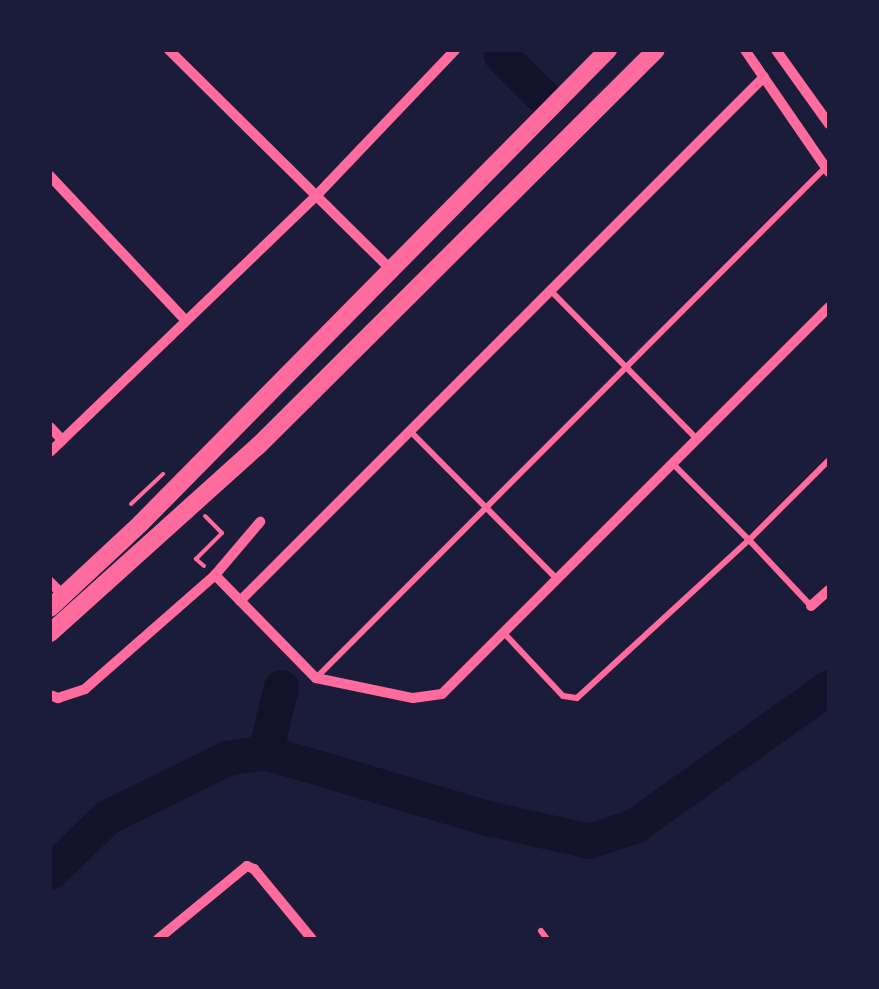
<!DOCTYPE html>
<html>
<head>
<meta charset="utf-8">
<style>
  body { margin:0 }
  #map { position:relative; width:879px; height:989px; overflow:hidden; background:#1b1b3a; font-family:Montserrat,sans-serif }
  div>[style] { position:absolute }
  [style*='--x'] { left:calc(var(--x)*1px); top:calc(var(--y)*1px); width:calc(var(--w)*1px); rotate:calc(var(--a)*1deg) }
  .river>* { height:35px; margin:-17.5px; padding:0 17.5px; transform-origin:17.5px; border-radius:17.5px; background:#12122b }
  .path>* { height:4px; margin:-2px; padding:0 2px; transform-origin:2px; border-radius:2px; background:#ff6b9d }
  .service>* { height:6px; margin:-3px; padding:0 3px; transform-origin:3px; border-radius:3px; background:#ff6b9d }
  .minor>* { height:10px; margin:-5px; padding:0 5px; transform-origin:5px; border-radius:5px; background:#ff6b9d }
  .primary>* { height:18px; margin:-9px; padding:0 9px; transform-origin:9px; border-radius:9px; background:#ff6b9d }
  span { translate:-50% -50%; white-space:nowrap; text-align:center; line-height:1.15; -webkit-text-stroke:10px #1b1b3a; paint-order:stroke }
  .frame { position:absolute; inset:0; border:52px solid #1b1b3a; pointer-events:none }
</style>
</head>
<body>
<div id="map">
  <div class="river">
    <i style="--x:501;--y:55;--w:59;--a:45"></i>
    <i style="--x:265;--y:752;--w:67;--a:-76.2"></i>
    <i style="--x:50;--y:872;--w:79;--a:-44"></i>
    <i style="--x:107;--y:817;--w:134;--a:-26.2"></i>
    <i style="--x:227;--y:758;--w:38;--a:-9"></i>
    <i style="--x:265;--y:752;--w:233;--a:16.5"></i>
    <i style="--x:488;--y:818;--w:104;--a:12.8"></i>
    <i style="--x:589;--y:841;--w:47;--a:-18.4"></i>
    <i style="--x:634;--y:826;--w:239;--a:-35.5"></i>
  </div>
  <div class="path">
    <i style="--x:131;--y:504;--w:44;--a:-43.2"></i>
    <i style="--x:204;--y:566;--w:11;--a:-139"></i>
    <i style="--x:196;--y:559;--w:37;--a:-45"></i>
    <i style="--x:222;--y:533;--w:24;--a:-135"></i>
  </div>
  <div class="service">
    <i style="--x:551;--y:291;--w:208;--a:45.4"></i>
    <i style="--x:411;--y:432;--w:207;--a:45.2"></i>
    <i style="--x:673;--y:464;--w:107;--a:45"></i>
    <i style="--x:749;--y:540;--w:113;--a:-45"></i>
    <i style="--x:504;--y:633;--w:86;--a:46.9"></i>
    <i style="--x:563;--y:696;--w:14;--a:8"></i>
    <i style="--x:577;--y:698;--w:234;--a:-42.6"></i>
    <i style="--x:749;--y:540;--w:89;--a:46.8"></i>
    <i style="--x:316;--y:678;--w:721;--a:-45.06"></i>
    <i style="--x:541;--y:931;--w:10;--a:53"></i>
  </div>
  <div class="minor">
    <i style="--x:169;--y:50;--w:311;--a:44.7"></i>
    <i style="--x:745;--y:50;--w:148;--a:55.5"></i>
    <i style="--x:776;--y:50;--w:91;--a:54.4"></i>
    <i style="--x:50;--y:176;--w:197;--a:46.8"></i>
    <i style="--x:50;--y:427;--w:18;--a:47"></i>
    <i style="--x:50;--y:452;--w:369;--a:-43.9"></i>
    <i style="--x:316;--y:196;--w:202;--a:-46.4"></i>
    <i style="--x:215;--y:575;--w:144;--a:45.6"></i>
    <i style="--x:316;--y:678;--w:99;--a:11.7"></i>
    <i style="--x:413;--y:698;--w:29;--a:-8"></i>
    <i style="--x:442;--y:694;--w:547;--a:-45"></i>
    <i style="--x:50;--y:582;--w:20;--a:45"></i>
    <i style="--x:240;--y:601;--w:741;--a:-45"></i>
    <i style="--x:811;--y:606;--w:24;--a:-42"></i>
    <i style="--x:50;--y:695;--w:9;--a:21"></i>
    <i style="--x:58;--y:698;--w:28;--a:-18"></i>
    <i style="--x:85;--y:689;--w:173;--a:-41.2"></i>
    <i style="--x:215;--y:575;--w:70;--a:-49.7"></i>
    <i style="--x:158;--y:939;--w:115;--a:-39.4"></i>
    <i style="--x:247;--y:866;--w:8;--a:23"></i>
    <i style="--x:254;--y:869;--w:91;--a:50.4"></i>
  </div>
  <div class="primary">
    <i style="--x:50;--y:608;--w:125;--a:-43"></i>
    <i style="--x:141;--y:523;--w:665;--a:-45.37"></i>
    <i style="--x:50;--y:633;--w:280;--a:-42"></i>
    <i style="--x:258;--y:446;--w:561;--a:-44.86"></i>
  </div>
  <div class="frame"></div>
</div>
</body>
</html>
